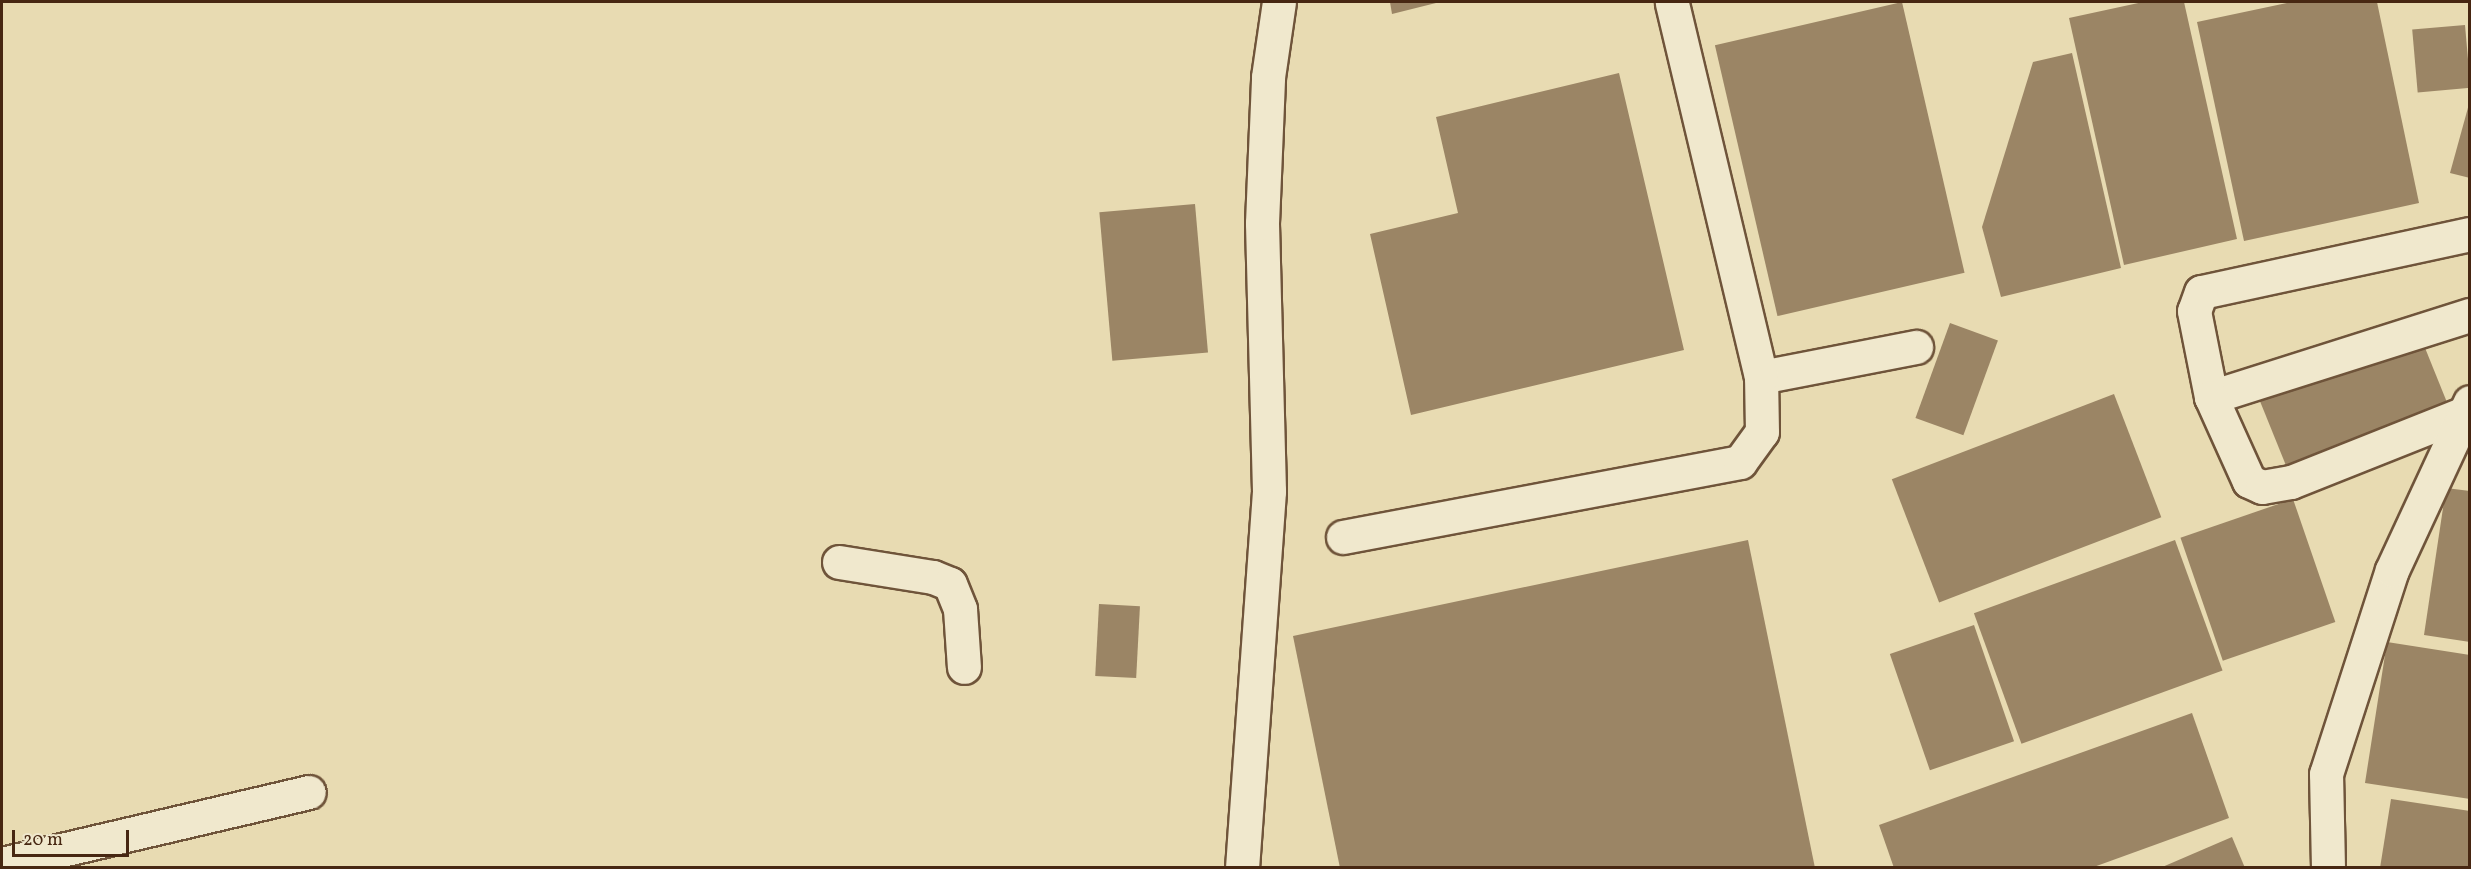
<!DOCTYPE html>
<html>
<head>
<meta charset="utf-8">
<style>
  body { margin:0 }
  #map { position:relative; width:2471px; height:869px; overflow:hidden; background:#e8dbb2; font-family:Vollkorn,serif }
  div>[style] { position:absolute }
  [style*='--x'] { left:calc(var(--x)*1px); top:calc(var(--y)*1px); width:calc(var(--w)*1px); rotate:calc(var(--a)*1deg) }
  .building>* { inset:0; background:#9b8565; transform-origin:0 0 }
  .roads { filter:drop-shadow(2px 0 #6f543a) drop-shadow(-2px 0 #6f543a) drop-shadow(0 2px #6f543a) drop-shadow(0 -2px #6f543a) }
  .minor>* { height:33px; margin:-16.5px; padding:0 16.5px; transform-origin:16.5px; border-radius:16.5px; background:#f0e8cd }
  span { translate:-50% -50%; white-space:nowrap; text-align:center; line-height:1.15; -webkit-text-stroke:5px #f0e8cd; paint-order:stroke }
  .frame { position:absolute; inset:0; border:3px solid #472712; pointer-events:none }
  .scale { position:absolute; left:12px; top:830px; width:117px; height:27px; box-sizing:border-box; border:3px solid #472712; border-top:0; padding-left:8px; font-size:18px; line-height:21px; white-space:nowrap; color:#472712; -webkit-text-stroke:4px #f0e8cd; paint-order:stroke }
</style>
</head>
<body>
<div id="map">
  <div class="building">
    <i style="clip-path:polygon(1390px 2px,1440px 2px,1392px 14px)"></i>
    <i style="left:1902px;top:2px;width:278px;height:192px;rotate:77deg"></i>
    <i style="clip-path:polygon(2143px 2px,2184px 2px,2237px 239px,2124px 265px,2069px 18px)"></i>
    <i style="clip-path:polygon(2292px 2px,2377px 2px,2419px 203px,2244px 241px,2197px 22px)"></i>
    <i style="left:2465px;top:25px;width:63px;height:53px;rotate:85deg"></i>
    <i style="clip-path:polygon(2072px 53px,2121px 268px,2001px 297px,1982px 227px,2033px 62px)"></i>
    <i style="clip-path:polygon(1619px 73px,1684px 350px,1411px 415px,1370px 234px,1458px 213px,1436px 117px)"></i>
    <i style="clip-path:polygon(2469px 104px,2470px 104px,2470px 178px,2450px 173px)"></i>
    <i style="left:1195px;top:204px;width:149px;height:96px;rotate:85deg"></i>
    <i style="left:1950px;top:323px;width:51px;height:101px;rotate:20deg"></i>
    <i style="left:2419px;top:333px;width:80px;height:173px;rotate:68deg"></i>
    <i style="left:2114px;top:394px;width:132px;height:238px;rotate:69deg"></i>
    <i style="clip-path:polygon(2446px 488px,2470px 491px,2470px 642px,2424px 635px)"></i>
    <i style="left:2293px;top:499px;width:130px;height:119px;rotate:71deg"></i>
    <i style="clip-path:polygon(1748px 540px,1815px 868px,1340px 868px,1293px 636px)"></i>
    <i style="left:2175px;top:540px;width:139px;height:214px;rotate:70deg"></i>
    <i style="left:1099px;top:604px;width:41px;height:72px;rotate:3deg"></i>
    <i style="left:1974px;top:625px;width:123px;height:89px;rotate:71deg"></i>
    <i style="clip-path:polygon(2387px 642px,2470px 655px,2470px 799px,2365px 783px)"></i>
    <i style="clip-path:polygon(2192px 713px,2229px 818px,2091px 868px,1894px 868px,1879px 825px)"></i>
    <i style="clip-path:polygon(2391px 799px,2470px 811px,2470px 868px,2380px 868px)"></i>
    <i style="clip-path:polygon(2232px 837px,2245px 868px,2160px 868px)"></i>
  </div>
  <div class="roads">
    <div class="minor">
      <i style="--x:2470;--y:234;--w:275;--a:167.8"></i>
      <i style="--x:2201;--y:292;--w:20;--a:110"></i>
      <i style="--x:2194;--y:311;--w:88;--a:78.8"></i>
      <i style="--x:2211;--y:397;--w:272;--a:-17.6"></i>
      <i style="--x:1761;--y:377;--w:158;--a:-11"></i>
      <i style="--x:2211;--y:397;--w:92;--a:65.7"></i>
      <i style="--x:2249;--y:481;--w:14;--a:25"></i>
      <i style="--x:2262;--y:487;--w:29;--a:-10"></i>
      <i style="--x:2291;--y:482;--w:184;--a:-21.7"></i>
      <i style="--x:1343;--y:537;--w:404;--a:-10.7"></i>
      <i style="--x:1740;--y:462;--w:37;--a:-54"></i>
      <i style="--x:1762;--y:432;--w:55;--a:-91"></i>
      <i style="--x:1761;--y:377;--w:385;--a:-103.4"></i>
      <i style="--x:839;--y:562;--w:95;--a:9.1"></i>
      <i style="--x:933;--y:577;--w:18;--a:22"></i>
      <i style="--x:950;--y:584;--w:27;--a:68"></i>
      <i style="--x:960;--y:609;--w:58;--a:86.1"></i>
      <i style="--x:2;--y:864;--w:315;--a:-13.2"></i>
      <i style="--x:1242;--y:868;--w:378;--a:-85.9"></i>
      <i style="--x:1269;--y:491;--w:268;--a:-91.5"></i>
      <i style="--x:1262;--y:223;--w:146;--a:-87.6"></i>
      <i style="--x:1268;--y:77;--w:76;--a:-81.7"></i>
      <i style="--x:2328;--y:868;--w:94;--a:-91.2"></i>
      <i style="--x:2326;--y:774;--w:214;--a:-72.1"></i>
      <i style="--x:2392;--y:570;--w:185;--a:-65.1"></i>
    </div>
  </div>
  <div class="frame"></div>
  <div class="scale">20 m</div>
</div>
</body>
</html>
